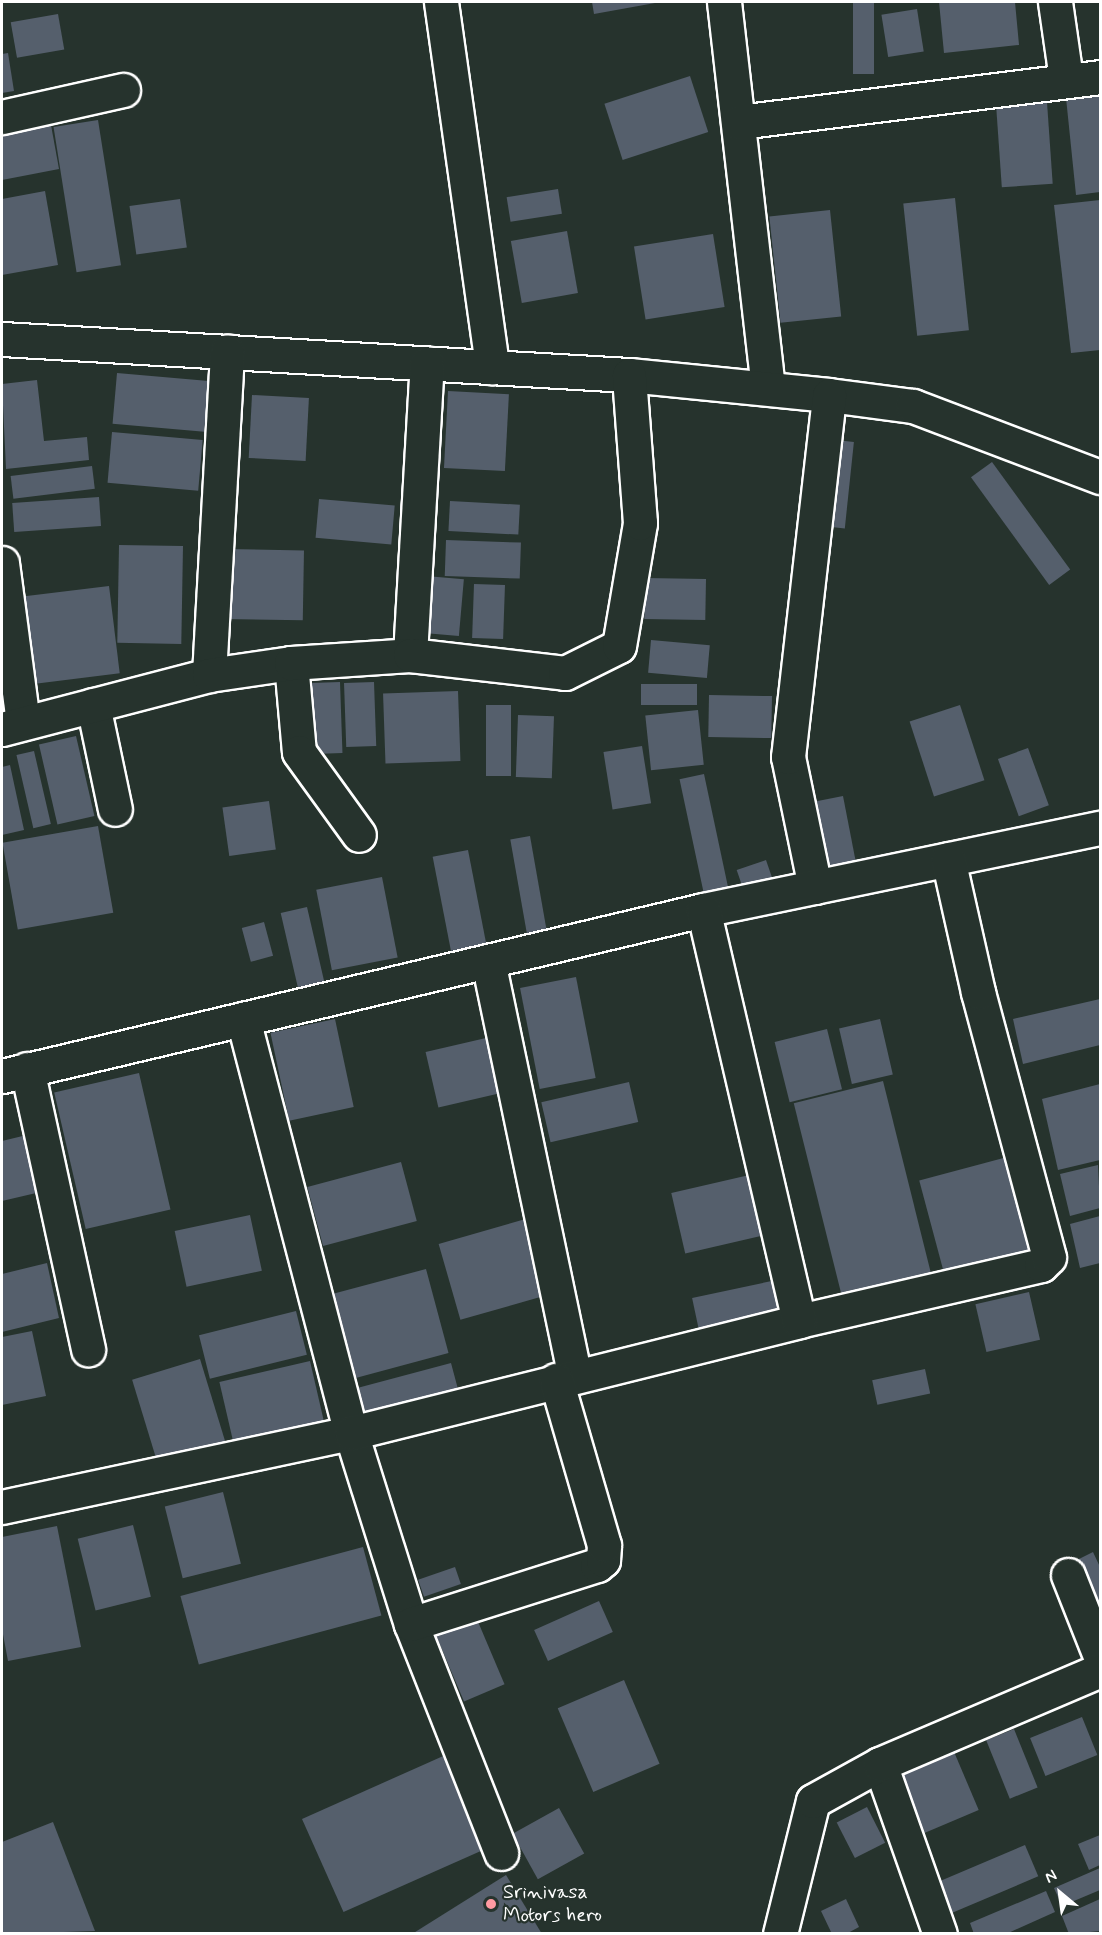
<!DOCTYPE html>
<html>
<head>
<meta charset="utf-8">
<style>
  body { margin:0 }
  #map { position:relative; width:1102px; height:1935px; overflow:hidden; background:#26332d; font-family:Mynerve,sans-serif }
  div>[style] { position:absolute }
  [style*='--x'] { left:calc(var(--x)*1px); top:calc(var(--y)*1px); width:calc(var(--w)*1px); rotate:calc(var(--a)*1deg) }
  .building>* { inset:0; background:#555f6c; transform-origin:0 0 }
  .roads { filter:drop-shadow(2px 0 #fff) drop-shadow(-2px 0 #fff) drop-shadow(0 2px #fff) drop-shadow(0 -2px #fff) }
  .minor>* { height:33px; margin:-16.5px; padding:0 16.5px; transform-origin:16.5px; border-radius:16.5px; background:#26332d }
  .dots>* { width:16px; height:16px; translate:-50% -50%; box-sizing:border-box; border:3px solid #26332d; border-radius:50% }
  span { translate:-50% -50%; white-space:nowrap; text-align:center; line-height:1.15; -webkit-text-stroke:4.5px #26332d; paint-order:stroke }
  .poi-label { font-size:20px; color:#fff }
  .left { translate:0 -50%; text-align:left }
  .frame { position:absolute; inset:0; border:3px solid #fff; pointer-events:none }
  .north { position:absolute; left:1030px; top:1863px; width:60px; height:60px; -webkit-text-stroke:4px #26332d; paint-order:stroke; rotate:331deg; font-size:16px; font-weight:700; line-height:24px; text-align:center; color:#fff }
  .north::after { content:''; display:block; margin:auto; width:21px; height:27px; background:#fff; clip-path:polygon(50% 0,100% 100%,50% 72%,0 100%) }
</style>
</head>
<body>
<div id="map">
  <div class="building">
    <i style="clip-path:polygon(592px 2px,655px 2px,655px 3px,594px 14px)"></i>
    <i style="left:853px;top:2px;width:21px;height:72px"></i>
    <i style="clip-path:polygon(939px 2px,1015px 2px,1019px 45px,944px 53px)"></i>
    <i style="left:917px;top:9px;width:43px;height:36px;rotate:81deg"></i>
    <i style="left:58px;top:14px;width:36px;height:48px;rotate:80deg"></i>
    <i style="clip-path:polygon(8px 53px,14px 91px,2px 93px,2px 54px)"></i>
    <i style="left:690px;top:76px;width:59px;height:90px;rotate:72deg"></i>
    <i style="clip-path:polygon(1100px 85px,1100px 192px,1076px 195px,1065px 88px)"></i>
    <i style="left:1046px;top:88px;width:96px;height:51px;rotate:86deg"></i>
    <i style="left:98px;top:120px;width:147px;height:45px;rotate:81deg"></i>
    <i style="clip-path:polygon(51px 125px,59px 169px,2px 180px,2px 134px)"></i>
    <i style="left:558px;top:189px;width:25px;height:52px;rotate:81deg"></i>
    <i style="clip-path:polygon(45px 191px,58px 265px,2px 275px,2px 199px)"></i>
    <i style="left:955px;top:198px;width:133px;height:52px;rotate:84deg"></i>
    <i style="left:180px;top:199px;width:49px;height:51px;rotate:82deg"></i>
    <i style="clip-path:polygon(1100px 200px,1100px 350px,1071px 353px,1054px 205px)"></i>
    <i style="left:830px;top:210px;width:107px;height:61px;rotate:84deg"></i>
    <i style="left:567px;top:231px;width:63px;height:57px;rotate:80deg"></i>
    <i style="left:713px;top:234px;width:74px;height:80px;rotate:81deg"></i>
    <i style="left:117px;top:373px;width:92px;height:51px;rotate:5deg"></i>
    <i style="clip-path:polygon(37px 380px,44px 441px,87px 437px,89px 460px,6px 469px,2px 384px)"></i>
    <i style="left:448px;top:391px;width:61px;height:77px;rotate:3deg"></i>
    <i style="left:252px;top:395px;width:57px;height:63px;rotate:3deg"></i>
    <i style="left:112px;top:432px;width:91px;height:51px;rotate:5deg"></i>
    <i style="left:836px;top:440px;width:18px;height:87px;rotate:6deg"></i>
    <i style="left:992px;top:462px;width:133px;height:26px;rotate:54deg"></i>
    <i style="left:92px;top:466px;width:23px;height:82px;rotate:83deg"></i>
    <i style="left:99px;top:497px;width:29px;height:87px;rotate:86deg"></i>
    <i style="left:319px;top:499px;width:76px;height:39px;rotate:5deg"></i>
    <i style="left:450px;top:501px;width:70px;height:30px;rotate:3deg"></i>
    <i style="left:446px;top:540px;width:75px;height:36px;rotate:2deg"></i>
    <i style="left:183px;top:546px;width:98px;height:64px;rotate:91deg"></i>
    <i style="left:225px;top:549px;width:79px;height:70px;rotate:1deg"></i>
    <i style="left:426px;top:576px;width:38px;height:57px;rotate:5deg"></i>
    <i style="left:645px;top:578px;width:61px;height:41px;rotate:1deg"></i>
    <i style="left:474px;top:584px;width:31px;height:54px;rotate:2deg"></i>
    <i style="left:109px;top:586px;width:88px;height:85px;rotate:83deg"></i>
    <i style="left:651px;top:640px;width:59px;height:33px;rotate:5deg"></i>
    <i style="left:340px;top:682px;width:71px;height:29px;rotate:88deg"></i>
    <i style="left:374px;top:682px;width:64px;height:30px;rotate:88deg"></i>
    <i style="left:697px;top:684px;width:21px;height:56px;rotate:90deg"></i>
    <i style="left:458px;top:691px;width:70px;height:75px;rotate:88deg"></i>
    <i style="left:709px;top:695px;width:63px;height:42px;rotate:1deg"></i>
    <i style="left:486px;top:705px;width:25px;height:71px"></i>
    <i style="left:960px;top:705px;width:79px;height:53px;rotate:72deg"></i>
    <i style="left:698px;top:710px;width:55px;height:53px;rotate:84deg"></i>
    <i style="left:518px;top:715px;width:36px;height:62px;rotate:2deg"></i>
    <i style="left:76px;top:736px;width:82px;height:38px;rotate:77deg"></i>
    <i style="left:642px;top:746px;width:58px;height:39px;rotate:81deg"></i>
    <i style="left:1028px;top:748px;width:61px;height:32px;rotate:70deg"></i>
    <i style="left:34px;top:751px;width:75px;height:18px;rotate:77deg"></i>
    <i style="clip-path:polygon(10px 765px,24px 830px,2px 835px,2px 767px)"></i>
    <i style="left:704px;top:774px;width:116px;height:25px;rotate:78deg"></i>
    <i style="left:843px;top:796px;width:71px;height:27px;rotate:79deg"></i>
    <i style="left:269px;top:801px;width:49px;height:47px;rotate:82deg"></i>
    <i style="left:98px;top:826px;width:88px;height:97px;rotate:80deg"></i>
    <i style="left:530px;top:836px;width:100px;height:20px;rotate:80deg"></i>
    <i style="left:468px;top:850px;width:96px;height:36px;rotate:79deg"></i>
    <i style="left:766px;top:860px;width:24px;height:31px;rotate:71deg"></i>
    <i style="left:382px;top:877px;width:82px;height:67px;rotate:79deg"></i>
    <i style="left:307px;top:907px;width:86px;height:27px;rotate:77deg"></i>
    <i style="left:264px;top:922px;width:35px;height:23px;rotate:75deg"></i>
    <i style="left:576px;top:977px;width:103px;height:57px;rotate:79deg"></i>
    <i style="clip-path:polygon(1100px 999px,1100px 1045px,1023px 1064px,1013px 1019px)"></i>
    <i style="left:335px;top:1019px;width:90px;height:66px;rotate:78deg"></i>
    <i style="left:880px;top:1019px;width:57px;height:42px;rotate:77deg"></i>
    <i style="left:827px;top:1029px;width:62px;height:54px;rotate:76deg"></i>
    <i style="left:486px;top:1038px;width:57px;height:62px;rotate:77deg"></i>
    <i style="left:139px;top:1073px;width:140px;height:87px;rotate:77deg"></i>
    <i style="left:883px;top:1081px;width:210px;height:92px;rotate:76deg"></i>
    <i style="left:629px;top:1082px;width:41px;height:90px;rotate:77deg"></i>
    <i style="clip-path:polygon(1100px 1084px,1100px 1160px,1058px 1170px,1042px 1099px)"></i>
    <i style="clip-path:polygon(35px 1133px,49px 1190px,2px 1201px,2px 1141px)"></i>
    <i style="left:1011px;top:1156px;width:99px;height:95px;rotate:75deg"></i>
    <i style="left:401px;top:1162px;width:61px;height:97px;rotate:75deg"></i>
    <i style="clip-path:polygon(1098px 1165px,1100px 1208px,1070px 1216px,1060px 1174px)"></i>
    <i style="left:758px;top:1173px;width:62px;height:89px;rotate:77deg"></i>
    <i style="left:250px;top:1215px;width:57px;height:77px;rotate:78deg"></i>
    <i style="clip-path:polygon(1100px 1216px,1100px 1263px,1080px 1268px,1070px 1224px)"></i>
    <i style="left:529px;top:1218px;width:79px;height:94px;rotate:74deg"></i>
    <i style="clip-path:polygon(47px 1263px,59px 1318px,2px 1332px,2px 1274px)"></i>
    <i style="left:426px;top:1269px;width:87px;height:98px;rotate:75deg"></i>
    <i style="left:786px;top:1278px;width:34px;height:96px;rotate:78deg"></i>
    <i style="left:1029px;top:1292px;width:49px;height:55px;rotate:77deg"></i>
    <i style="left:296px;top:1311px;width:45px;height:100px;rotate:76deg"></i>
    <i style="clip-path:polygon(32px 1331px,46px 1396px,2px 1405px,2px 1337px)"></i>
    <i style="left:200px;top:1359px;width:87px;height:71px;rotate:73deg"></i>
    <i style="left:310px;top:1361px;width:62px;height:93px;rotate:77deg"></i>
    <i style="left:451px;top:1363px;width:31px;height:99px;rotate:75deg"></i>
    <i style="left:925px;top:1369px;width:25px;height:54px;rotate:78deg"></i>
    <i style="left:223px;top:1492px;width:74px;height:60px;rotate:76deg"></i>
    <i style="left:133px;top:1525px;width:74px;height:57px;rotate:76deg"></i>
    <i style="clip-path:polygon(57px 1526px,81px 1647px,8px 1661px,2px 1629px,2px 1537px)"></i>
    <i style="left:363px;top:1547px;width:71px;height:189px;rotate:75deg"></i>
    <i style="clip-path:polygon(1093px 1552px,1100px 1567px,1100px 1619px,1073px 1562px)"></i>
    <i style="left:455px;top:1567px;width:18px;height:39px;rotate:71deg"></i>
    <i style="left:599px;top:1601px;width:34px;height:71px;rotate:66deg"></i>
    <i style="left:476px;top:1617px;width:73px;height:44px;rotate:67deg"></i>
    <i style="left:624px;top:1680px;width:91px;height:72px;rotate:67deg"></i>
    <i style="left:1082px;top:1717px;width:41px;height:56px;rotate:68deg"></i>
    <i style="left:1014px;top:1729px;width:63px;height:30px;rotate:68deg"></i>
    <i style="left:949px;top:1740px;width:76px;height:66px;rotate:67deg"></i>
    <i style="left:450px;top:1753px;width:102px;height:162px;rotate:66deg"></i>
    <i style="left:867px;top:1807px;width:40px;height:34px;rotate:63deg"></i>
    <i style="left:559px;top:1808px;width:52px;height:53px;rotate:61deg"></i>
    <i style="clip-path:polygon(53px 1822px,95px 1931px,2px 1934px,2px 1842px)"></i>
    <i style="clip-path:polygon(1100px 1835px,1100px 1865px,1089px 1870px,1078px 1844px)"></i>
    <i style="left:1025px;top:1845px;width:34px;height:96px;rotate:67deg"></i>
    <i style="clip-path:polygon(1100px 1868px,1100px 1890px,1062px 1906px,1054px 1888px)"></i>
    <i style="clip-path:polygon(506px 1875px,542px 1934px,412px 1934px)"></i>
    <i style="clip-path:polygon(1046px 1891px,1055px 1912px,1006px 1934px,974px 1934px,970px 1923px)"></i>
    <i style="clip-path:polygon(846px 1899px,859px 1927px,846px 1934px,832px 1934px,821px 1911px)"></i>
    <i style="clip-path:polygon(1100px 1899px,1100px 1931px,1069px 1934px,1062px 1916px)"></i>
  </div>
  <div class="roads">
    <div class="minor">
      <i style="--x:441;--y:2;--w:369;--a:82"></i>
      <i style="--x:724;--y:2;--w:388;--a:83.5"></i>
      <i style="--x:1055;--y:2;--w:77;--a:81.8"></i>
      <i style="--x:2;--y:117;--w:124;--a:-12.6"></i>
      <i style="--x:739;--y:122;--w:364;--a:-7.1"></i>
      <i style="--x:2;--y:339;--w:628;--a:3.29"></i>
      <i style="--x:629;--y:375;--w:201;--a:5.7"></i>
      <i style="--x:829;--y:395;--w:85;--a:7.5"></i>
      <i style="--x:913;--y:406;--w:200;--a:20.8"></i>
      <i style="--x:2;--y:563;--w:161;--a:82.5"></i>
      <i style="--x:410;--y:655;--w:292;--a:-86.7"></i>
      <i style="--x:291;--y:663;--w:89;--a:84.9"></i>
      <i style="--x:299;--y:752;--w:102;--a:54.1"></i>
      <i style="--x:209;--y:675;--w:324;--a:-86.8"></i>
      <i style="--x:93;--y:705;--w:106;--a:78.1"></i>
      <i style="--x:2;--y:729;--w:214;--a:-14.6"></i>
      <i style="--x:209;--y:675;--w:83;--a:-8.3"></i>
      <i style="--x:291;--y:663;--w:119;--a:-3.8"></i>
      <i style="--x:410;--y:655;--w:156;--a:6.6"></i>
      <i style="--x:565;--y:673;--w:60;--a:-26.6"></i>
      <i style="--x:619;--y:646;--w:125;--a:-80.3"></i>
      <i style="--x:640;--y:523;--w:148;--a:-94.3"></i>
      <i style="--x:815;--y:887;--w:133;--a:-101.7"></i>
      <i style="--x:788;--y:757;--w:364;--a:-83.5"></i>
      <i style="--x:488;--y:961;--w:424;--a:78.2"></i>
      <i style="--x:243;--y:1019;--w:428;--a:75.4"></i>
      <i style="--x:351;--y:1433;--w:200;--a:72.6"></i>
      <i style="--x:411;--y:1624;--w:246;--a:68.5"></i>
      <i style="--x:27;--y:1069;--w:287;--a:77.7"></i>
      <i style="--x:2;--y:1076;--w:720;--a:-13.32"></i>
      <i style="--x:703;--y:910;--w:405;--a:-11.7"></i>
      <i style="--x:799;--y:1321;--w:248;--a:-13"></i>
      <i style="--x:1041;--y:1265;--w:11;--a:-45"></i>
      <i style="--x:1049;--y:1257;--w:274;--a:-105"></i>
      <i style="--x:978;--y:992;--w:136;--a:-102.7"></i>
      <i style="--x:2;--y:1507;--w:357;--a:-12"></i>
      <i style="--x:351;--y:1433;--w:462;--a:-14"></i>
      <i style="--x:799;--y:1321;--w:422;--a:-103.1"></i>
      <i style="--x:1068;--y:1575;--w:87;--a:68.4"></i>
      <i style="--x:411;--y:1624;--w:195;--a:-17.6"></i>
      <i style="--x:597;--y:1565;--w:8;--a:-40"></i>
      <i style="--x:603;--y:1560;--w:15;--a:-86"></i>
      <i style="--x:604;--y:1545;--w:172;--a:-106.2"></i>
      <i style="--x:880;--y:1764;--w:180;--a:70.6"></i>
      <i style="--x:780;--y:1934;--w:137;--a:-76.1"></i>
      <i style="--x:813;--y:1801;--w:77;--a:-28.9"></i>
      <i style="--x:880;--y:1764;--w:239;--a:-23.1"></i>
    </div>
  </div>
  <div class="dots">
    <i style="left:491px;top:1904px;background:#ff9aa2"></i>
  </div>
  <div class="poi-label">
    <span class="left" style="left:503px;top:1904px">Srinivasa<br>Motors hero</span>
  </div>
  <div class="frame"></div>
  <div class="north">N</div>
</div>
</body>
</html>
